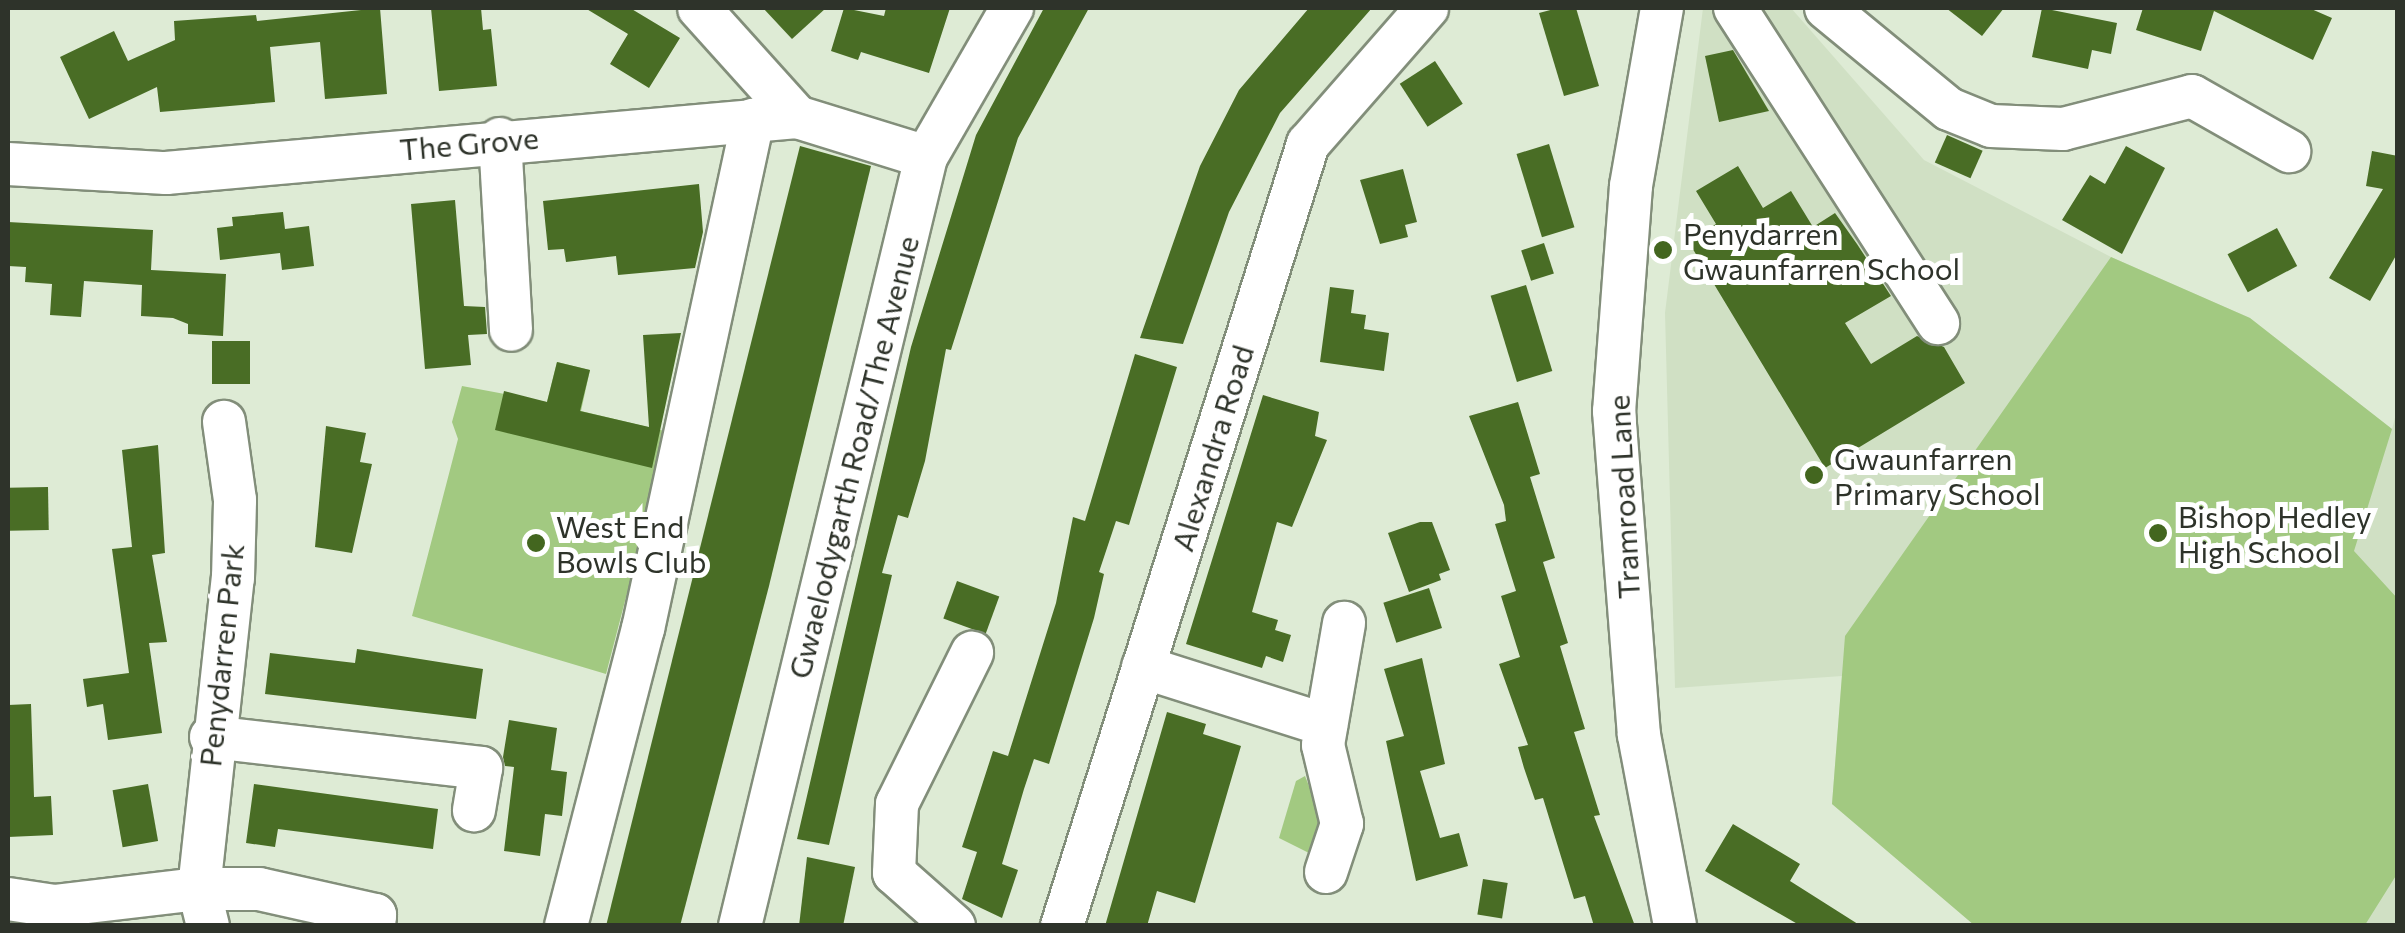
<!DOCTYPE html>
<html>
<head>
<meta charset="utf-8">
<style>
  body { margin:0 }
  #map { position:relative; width:2405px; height:933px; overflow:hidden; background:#deebd5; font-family:Commissioner,sans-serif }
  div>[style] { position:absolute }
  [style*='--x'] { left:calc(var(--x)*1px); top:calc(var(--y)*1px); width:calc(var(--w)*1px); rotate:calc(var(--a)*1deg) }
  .built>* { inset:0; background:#d0e0c4 }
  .green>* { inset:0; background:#a2c981 }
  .building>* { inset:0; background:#496d25; transform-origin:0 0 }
  .roads { filter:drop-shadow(2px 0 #828e7a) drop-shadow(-2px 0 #828e7a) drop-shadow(0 2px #828e7a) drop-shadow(0 -2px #828e7a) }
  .minor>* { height:42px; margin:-21px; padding:0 21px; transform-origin:21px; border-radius:21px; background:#fff }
  .dots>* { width:28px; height:28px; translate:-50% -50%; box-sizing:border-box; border:5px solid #fff; border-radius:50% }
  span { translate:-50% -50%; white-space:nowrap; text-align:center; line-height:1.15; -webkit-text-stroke:10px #fff; paint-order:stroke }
  .street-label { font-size:30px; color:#2e332a }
  .poi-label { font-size:30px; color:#2e332a }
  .left { translate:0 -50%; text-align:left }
  .frame { position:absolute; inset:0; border:10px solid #2e332a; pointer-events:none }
</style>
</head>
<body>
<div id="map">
  <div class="built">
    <i style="clip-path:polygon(1703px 8px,1791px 8px,1924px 160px,2111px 257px,2250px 318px,2392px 429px,2397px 410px,2397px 925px,1974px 925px,1832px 804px,1842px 676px,1675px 688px,1665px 313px)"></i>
  </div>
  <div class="green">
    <i style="clip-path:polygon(2111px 257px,2250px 318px,2392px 429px,2354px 551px,2398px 599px,2397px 874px,2365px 925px,1974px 925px,1832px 804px,1845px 636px)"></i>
    <i style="clip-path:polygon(557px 362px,590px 370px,581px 411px,669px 432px,606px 674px,412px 616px,458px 439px,452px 422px,462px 386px,547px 402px)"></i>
    <i style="clip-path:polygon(1305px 776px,1322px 818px,1315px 856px,1279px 838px,1296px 781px)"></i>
  </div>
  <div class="building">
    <i style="clip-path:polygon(380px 8px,387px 94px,325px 99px,320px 42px,270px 47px,275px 102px,160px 112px,157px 87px,89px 119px,60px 57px,114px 31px,128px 61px,175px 40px,174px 21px,256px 15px,257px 21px)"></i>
    <i style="clip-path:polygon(431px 8px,481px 8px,483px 30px,491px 29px,497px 86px,439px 91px)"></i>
    <i style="clip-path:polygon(585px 8px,630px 8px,680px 38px,649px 88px,610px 64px,628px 34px)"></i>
    <i style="clip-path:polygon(763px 8px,826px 8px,792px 39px)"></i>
    <i style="clip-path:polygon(844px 8px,884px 16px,886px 8px,950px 8px,929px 73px,861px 52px,858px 60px,831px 51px)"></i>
    <i style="clip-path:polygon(1044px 8px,1089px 8px,1018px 138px,951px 350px,946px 349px,925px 461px,908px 518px,898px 515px,882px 573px,892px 575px,829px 845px,797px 839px,911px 347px,976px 135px)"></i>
    <i style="clip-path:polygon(1309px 8px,1372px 8px,1280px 113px,1229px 212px,1183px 344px,1140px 338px,1200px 166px,1239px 90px)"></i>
    <i style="clip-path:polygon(1558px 8px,1576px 8px,1599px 86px,1564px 96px,1539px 13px)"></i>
    <i style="clip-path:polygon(1946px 8px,2004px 8px,1982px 36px)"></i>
    <i style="clip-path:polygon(2042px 8px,2117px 23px,2111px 54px,2092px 50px,2088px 69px,2032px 57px)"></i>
    <i style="clip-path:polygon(2143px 8px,2309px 8px,2332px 18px,2313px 60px,2214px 11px,2201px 51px,2136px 30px)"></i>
    <i style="clip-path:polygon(1733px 50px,1769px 111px,1719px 122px,1705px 56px)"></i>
    <i style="left:1435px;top:61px;width:51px;height:42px;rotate:57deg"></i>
    <i style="left:1947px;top:135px;width:39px;height:30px;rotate:24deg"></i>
    <i style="left:1549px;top:144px;width:87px;height:34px;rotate:73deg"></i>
    <i style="clip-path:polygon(800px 146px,871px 166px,769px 586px,680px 926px,606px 926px)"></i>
    <i style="clip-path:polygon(2126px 146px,2165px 168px,2122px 254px,2062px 220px,2090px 175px,2105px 184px)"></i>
    <i style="clip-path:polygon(2372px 151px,2398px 156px,2398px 252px,2370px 301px,2329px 278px,2383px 189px,2366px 186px)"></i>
    <i style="clip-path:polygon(1738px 166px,1763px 208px,1791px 191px,1813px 227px,1835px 213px,1857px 244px,1891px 296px,1845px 323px,1871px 364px,1917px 336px,1944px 347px,1965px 383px,1825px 468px,1688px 241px,1716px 224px,1696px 191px)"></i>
    <i style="clip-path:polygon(1403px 169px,1417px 222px,1405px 225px,1408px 237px,1380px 244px,1360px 180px)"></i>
    <i style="clip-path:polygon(699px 184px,703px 232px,695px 268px,618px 275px,616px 256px,566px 262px,564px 249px,548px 250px,543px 201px)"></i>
    <i style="clip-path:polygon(455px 200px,464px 306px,485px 307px,487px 334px,468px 335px,471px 365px,425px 369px,411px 204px)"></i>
    <i style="clip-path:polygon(283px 212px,285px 229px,309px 226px,314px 266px,282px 270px,280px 253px,220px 260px,217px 228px,233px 226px,232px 217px)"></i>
    <i style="clip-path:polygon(8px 222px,153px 230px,151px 270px,226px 274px,223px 336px,188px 334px,188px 324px,173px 318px,141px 316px,142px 285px,84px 281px,81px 317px,50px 315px,52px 284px,25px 282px,26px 267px,8px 266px)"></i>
    <i style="left:2277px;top:228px;width:43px;height:56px;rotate:62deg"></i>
    <i style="left:1544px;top:243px;width:32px;height:24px;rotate:72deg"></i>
    <i style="left:1526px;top:285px;width:90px;height:37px;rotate:73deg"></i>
    <i style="clip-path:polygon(1330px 287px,1354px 290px,1351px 313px,1366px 315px,1364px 329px,1389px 333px,1384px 371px,1320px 362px)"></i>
    <i style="clip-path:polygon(681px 333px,652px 468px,495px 430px,504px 391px,547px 402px,557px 362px,590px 370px,580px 411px,649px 427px,643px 335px)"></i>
    <i style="left:212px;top:341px;width:38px;height:43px"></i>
    <i style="clip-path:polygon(1135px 354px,1177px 367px,1129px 525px,1116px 521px,1099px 572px,1104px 574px,1094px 618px,1049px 764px,1034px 759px,1024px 789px,1002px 864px,1018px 870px,1002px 918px,962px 899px,977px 852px,962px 847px,993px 751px,1008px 756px,1056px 603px,1073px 517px,1085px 521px)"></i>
    <i style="clip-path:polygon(1263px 395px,1319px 412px,1315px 436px,1327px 440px,1292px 527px,1277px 522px,1252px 612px,1278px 620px,1275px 630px,1291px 635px,1283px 662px,1266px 656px,1262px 668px,1186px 644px)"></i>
    <i style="clip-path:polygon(1518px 402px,1540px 474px,1530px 477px,1555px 558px,1543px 562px,1568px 643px,1560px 646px,1585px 729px,1574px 732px,1600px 815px,1594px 816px,1635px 926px,1594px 926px,1585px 896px,1574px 899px,1543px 798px,1535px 800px,1524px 768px,1518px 747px,1528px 745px,1499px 664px,1520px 657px,1501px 596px,1516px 591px,1495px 524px,1506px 521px,1504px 505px,1469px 416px)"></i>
    <i style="clip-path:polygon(326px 426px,366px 433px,360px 462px,372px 464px,352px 553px,315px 547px)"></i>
    <i style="clip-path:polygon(158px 445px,165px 553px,152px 555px,167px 642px,149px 643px,162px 733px,108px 740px,103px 704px,87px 707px,83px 679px,129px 673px,112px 549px,132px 547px,122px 450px)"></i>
    <i style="left:48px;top:487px;width:43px;height:40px;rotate:89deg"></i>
    <i style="clip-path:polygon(1420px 522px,1432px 522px,1450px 570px,1439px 574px,1441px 580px,1409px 592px,1388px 533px)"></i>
    <i style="left:957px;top:581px;width:45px;height:40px;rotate:20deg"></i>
    <i style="left:1429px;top:588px;width:42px;height:48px;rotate:72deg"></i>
    <i style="clip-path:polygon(357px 649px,483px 669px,476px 719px,265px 694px,270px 653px,355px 663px)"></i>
    <i style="clip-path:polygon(1422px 658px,1445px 764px,1420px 771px,1440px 838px,1459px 833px,1468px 866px,1416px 881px,1386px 741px,1404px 736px,1384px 669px)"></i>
    <i style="clip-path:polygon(31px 704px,34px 797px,51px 796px,53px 835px,8px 837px,8px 705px)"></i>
    <i style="clip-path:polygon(1167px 712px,1206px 724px,1203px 734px,1241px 746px,1195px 903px,1157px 891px,1147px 926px,1105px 926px)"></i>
    <i style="clip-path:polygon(509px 720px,557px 728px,551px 770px,567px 772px,562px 816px,545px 814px,540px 856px,504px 851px,514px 767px,505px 766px,503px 757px)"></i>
    <i style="left:148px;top:784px;width:58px;height:36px;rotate:80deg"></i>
    <i style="clip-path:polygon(254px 784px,438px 809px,433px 849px,278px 829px,275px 847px,246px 843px)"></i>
    <i style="clip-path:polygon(1733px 824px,1800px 864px,1790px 881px,1861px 926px,1801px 926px,1705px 871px)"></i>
    <i style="clip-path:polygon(807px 857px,855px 867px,843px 926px,799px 926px)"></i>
    <i style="left:1483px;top:879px;width:25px;height:36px;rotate:9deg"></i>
  </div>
  <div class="roads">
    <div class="minor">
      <i style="--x:699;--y:8;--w:147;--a:48"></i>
      <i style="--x:1662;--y:8;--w:181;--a:99.9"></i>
      <i style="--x:1631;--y:186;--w:226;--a:94.3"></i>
      <i style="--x:1614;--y:411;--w:325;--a:85.6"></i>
      <i style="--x:1639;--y:735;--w:194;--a:79.3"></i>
      <i style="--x:1735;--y:8;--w:375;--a:57.2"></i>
      <i style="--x:1826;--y:8;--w:159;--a:39.4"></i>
      <i style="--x:1949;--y:109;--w:45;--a:22"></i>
      <i style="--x:1991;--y:126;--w:72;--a:2.4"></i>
      <i style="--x:2063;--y:129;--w:133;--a:-14.3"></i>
      <i style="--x:2192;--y:96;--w:112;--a:29.6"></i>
      <i style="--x:500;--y:139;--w:191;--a:86.7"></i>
      <i style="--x:8;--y:164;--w:158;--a:3.3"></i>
      <i style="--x:166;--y:173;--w:633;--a:-5.07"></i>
      <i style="--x:797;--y:117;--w:135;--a:17.2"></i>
      <i style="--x:1143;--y:667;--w:192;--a:17.6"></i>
      <i style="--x:211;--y:737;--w:272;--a:6.5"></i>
      <i style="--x:481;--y:768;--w:43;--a:99.5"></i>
      <i style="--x:1326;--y:872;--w:51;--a:-71.6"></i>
      <i style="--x:1342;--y:824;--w:81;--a:-103.5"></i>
      <i style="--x:1323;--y:745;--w:124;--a:-80.2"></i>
      <i style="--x:8;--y:899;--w:47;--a:8.7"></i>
      <i style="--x:54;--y:906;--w:146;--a:-6.7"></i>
      <i style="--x:199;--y:889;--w:60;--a:0"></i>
      <i style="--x:259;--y:889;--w:119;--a:12.6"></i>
      <i style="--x:375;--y:915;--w:11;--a:95"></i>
      <i style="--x:208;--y:926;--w:38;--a:-104"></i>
      <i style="--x:199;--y:889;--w:313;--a:-83.8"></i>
      <i style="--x:233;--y:578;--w:78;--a:-88.5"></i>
      <i style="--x:235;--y:500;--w:79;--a:-98"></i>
      <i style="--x:566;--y:926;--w:307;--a:-75.5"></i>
      <i style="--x:643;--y:629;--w:521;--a:-77.81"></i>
      <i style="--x:740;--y:926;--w:791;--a:-76.4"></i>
      <i style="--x:926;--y:157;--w:172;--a:-60"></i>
      <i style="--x:954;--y:926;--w:80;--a:-138.5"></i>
      <i style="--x:894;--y:873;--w:69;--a:-87.5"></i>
      <i style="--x:897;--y:804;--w:169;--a:-63.6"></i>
      <i style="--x:1062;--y:926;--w:820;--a:-72.54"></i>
      <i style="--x:1308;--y:144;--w:181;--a:-48.8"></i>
    </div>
  </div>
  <div class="dots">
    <i style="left:1663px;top:250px;background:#43661f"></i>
    <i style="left:1814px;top:475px;background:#43661f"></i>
    <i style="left:2158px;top:533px;background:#43661f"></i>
    <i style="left:536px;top:543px;background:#43661f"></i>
  </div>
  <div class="street-label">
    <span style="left:469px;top:143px;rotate:-5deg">The Grove</span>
    <span style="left:1212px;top:448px;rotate:-73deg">Alexandra Road</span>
    <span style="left:853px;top:457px;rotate:-76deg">Gwaelodygarth Road/The Avenue</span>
    <span style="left:1623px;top:497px;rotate:-93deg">Tramroad Lane</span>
    <span style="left:221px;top:655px;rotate:-84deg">Penydarren Park</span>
  </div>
  <div class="poi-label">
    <span class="left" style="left:1683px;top:250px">Penydarren<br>Gwaunfarren School</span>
    <span class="left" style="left:1834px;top:475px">Gwaunfarren<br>Primary School</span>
    <span class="left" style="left:2178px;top:533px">Bishop Hedley<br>High School</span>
    <span class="left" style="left:556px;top:543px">West End<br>Bowls Club</span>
  </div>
  <div class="frame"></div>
</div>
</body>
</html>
